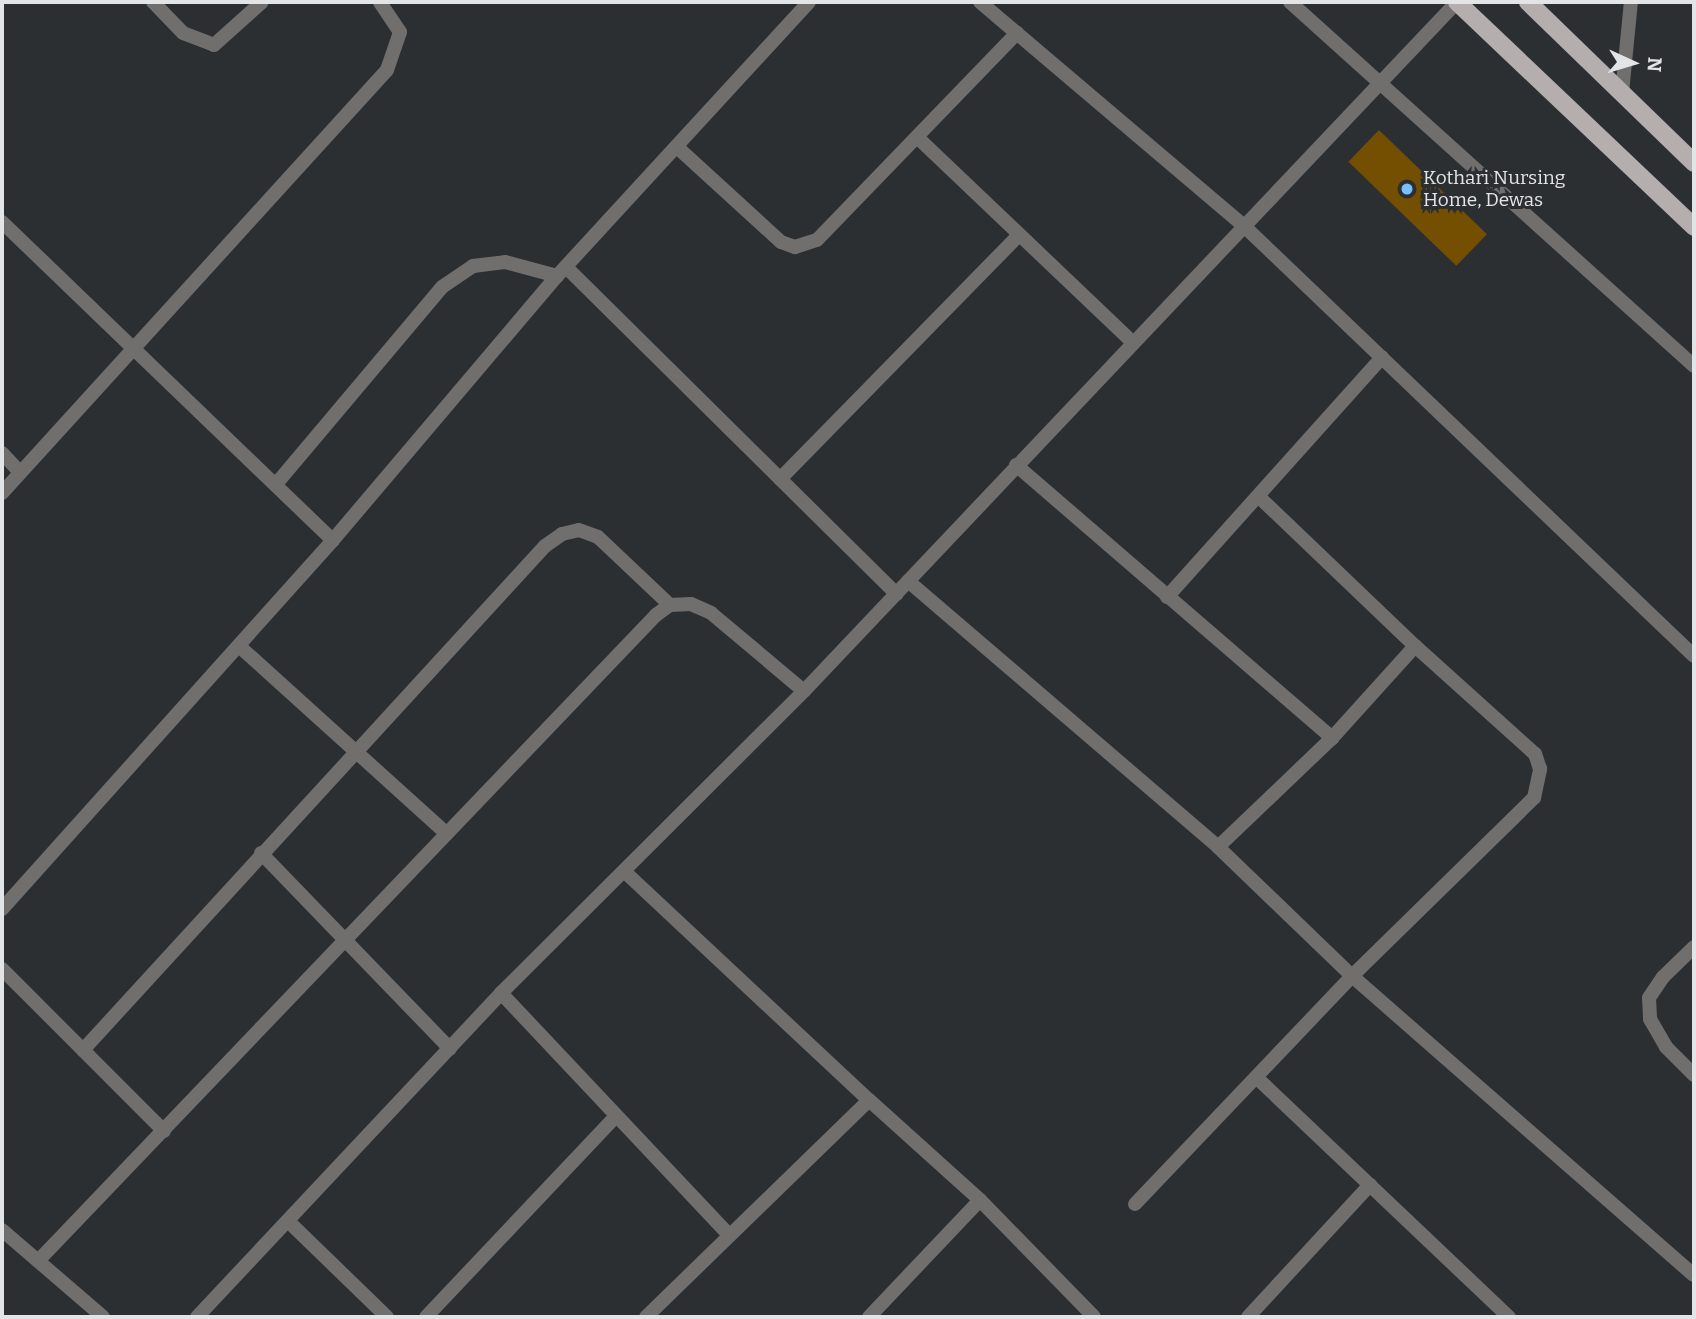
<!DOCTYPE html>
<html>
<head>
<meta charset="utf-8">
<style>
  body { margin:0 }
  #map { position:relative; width:1696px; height:1319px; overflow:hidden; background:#2c2f32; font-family:Bitter,serif }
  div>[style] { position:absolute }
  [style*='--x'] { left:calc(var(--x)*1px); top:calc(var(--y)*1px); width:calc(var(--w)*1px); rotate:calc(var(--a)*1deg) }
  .building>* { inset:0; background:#744f02; transform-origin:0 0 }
  .minor>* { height:14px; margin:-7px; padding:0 7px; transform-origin:7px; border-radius:7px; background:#716e6e }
  .tertiary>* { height:14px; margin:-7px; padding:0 7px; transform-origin:7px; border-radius:7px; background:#716e6e }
  .primary>* { height:18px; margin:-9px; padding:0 9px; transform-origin:9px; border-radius:9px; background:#b4aeae }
  .dots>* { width:19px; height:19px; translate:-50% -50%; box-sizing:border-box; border:4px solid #2c2f32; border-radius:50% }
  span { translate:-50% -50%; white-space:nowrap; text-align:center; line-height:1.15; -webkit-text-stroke:6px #2c2f32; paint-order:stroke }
  .poi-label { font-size:19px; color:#e2e4e6 }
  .left { translate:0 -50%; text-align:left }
  .frame { position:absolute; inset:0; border:4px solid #e2e4e6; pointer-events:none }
  .north { position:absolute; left:1598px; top:28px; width:70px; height:70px; -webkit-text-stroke:5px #2c2f32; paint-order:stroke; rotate:94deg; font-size:19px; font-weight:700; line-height:28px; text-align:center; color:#e2e4e6 }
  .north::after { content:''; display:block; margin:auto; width:24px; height:32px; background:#e2e4e6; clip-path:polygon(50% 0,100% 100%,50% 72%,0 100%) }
</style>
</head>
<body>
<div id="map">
  <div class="building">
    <i style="left:1379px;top:130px;width:150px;height:44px;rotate:44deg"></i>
  </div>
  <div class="minor">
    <i style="--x:153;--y:2;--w:43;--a:45.9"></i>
    <i style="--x:183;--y:33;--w:33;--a:21"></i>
    <i style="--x:214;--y:45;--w:64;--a:-41.9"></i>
    <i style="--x:980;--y:2;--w:346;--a:40.3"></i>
    <i style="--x:1244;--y:226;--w:622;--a:43.7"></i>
    <i style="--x:1290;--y:2;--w:544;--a:42.02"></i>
    <i style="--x:917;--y:137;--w:298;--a:43.6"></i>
    <i style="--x:677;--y:147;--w:141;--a:42.4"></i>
    <i style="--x:781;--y:242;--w:15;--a:20"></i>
    <i style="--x:795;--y:247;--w:23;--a:-18"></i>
    <i style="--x:817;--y:240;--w:288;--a:-46"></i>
    <i style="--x:2;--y:222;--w:459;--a:43.9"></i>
    <i style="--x:566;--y:267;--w:465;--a:44.7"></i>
    <i style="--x:2;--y:453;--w:26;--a:47"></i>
    <i style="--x:1016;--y:465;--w:418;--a:40.8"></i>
    <i style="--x:780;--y:479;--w:342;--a:-45.6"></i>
    <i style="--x:277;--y:483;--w:256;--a:-49.9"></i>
    <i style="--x:442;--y:287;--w:37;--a:-34"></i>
    <i style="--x:473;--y:266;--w:32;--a:-7"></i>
    <i style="--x:505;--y:262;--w:54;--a:15.1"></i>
    <i style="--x:2;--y:493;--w:572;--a:-47.69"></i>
    <i style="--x:387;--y:70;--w:40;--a:-71.1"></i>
    <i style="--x:400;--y:32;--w:36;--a:-124"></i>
    <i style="--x:908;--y:581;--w:408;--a:40.6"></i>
    <i style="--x:1218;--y:847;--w:158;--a:-43.7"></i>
    <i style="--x:1332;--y:738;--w:124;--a:-47.9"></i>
    <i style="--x:1415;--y:646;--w:216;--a:-136.3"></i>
    <i style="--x:1167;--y:597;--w:322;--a:-48.1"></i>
    <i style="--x:239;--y:646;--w:280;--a:42.1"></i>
    <i style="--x:1218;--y:847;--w:186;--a:43.9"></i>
    <i style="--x:1352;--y:976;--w:454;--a:41.2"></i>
    <i style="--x:261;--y:853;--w:272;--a:46"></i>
    <i style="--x:625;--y:872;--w:334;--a:43.1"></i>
    <i style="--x:2;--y:909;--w:496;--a:-48.1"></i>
    <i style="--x:333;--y:540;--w:346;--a:-49.7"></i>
    <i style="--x:557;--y:276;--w:372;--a:-47.4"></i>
    <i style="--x:1694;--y:947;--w:43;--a:135.9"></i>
    <i style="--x:1663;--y:977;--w:25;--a:124"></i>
    <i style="--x:1649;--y:998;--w:21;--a:87"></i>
    <i style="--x:1650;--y:1019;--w:32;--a:60"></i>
    <i style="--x:1666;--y:1047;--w:40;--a:45"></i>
    <i style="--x:2;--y:969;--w:229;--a:45"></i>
    <i style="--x:501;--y:993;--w:331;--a:46.7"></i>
    <i style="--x:83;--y:1050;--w:684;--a:-47.49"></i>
    <i style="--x:545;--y:546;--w:21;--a:-35"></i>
    <i style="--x:562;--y:534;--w:17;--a:-13"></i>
    <i style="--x:579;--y:530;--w:20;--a:20"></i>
    <i style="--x:598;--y:537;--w:99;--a:43.4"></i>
    <i style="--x:1256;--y:1077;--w:349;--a:43.5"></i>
    <i style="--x:1135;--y:1204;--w:315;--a:-46.4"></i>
    <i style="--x:1352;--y:976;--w:255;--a:-44.4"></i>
    <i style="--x:1534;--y:798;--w:30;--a:-78"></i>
    <i style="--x:1540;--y:769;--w:16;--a:-108"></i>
    <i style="--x:1535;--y:754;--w:161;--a:-138"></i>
    <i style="--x:290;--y:1223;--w:135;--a:44.1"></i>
    <i style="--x:2;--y:1230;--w:133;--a:40.7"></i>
    <i style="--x:38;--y:1261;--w:894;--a:-46.27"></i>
    <i style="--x:656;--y:615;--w:17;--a:-36"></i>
    <i style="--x:670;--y:605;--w:21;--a:-3"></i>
    <i style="--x:691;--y:604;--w:22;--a:24"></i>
    <i style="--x:711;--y:613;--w:121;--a:40"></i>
    <i style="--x:197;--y:1317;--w:444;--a:-46.8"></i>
    <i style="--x:501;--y:993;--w:428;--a:-44.9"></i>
    <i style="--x:804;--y:691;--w:949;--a:-46.54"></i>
    <i style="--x:426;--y:1317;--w:277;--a:-46.6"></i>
    <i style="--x:646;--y:1317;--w:311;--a:-44.2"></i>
    <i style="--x:869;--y:1100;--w:149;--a:42"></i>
    <i style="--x:980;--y:1200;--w:163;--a:45.7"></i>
    <i style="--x:869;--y:1317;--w:161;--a:-46.5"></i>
    <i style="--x:1248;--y:1317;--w:180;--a:-47.3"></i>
  </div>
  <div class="tertiary">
    <i style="--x:1622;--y:93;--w:91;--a:-84.4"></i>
  </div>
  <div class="primary">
    <i style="--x:1457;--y:2;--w:327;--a:43.5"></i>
    <i style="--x:1528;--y:2;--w:231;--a:44.1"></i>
  </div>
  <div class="dots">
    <i style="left:1407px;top:189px;background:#79bff8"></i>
  </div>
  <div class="poi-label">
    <span class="left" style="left:1423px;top:189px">Kothari Nursing<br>Home, Dewas</span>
  </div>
  <div class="frame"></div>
  <div class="north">N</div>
</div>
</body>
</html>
